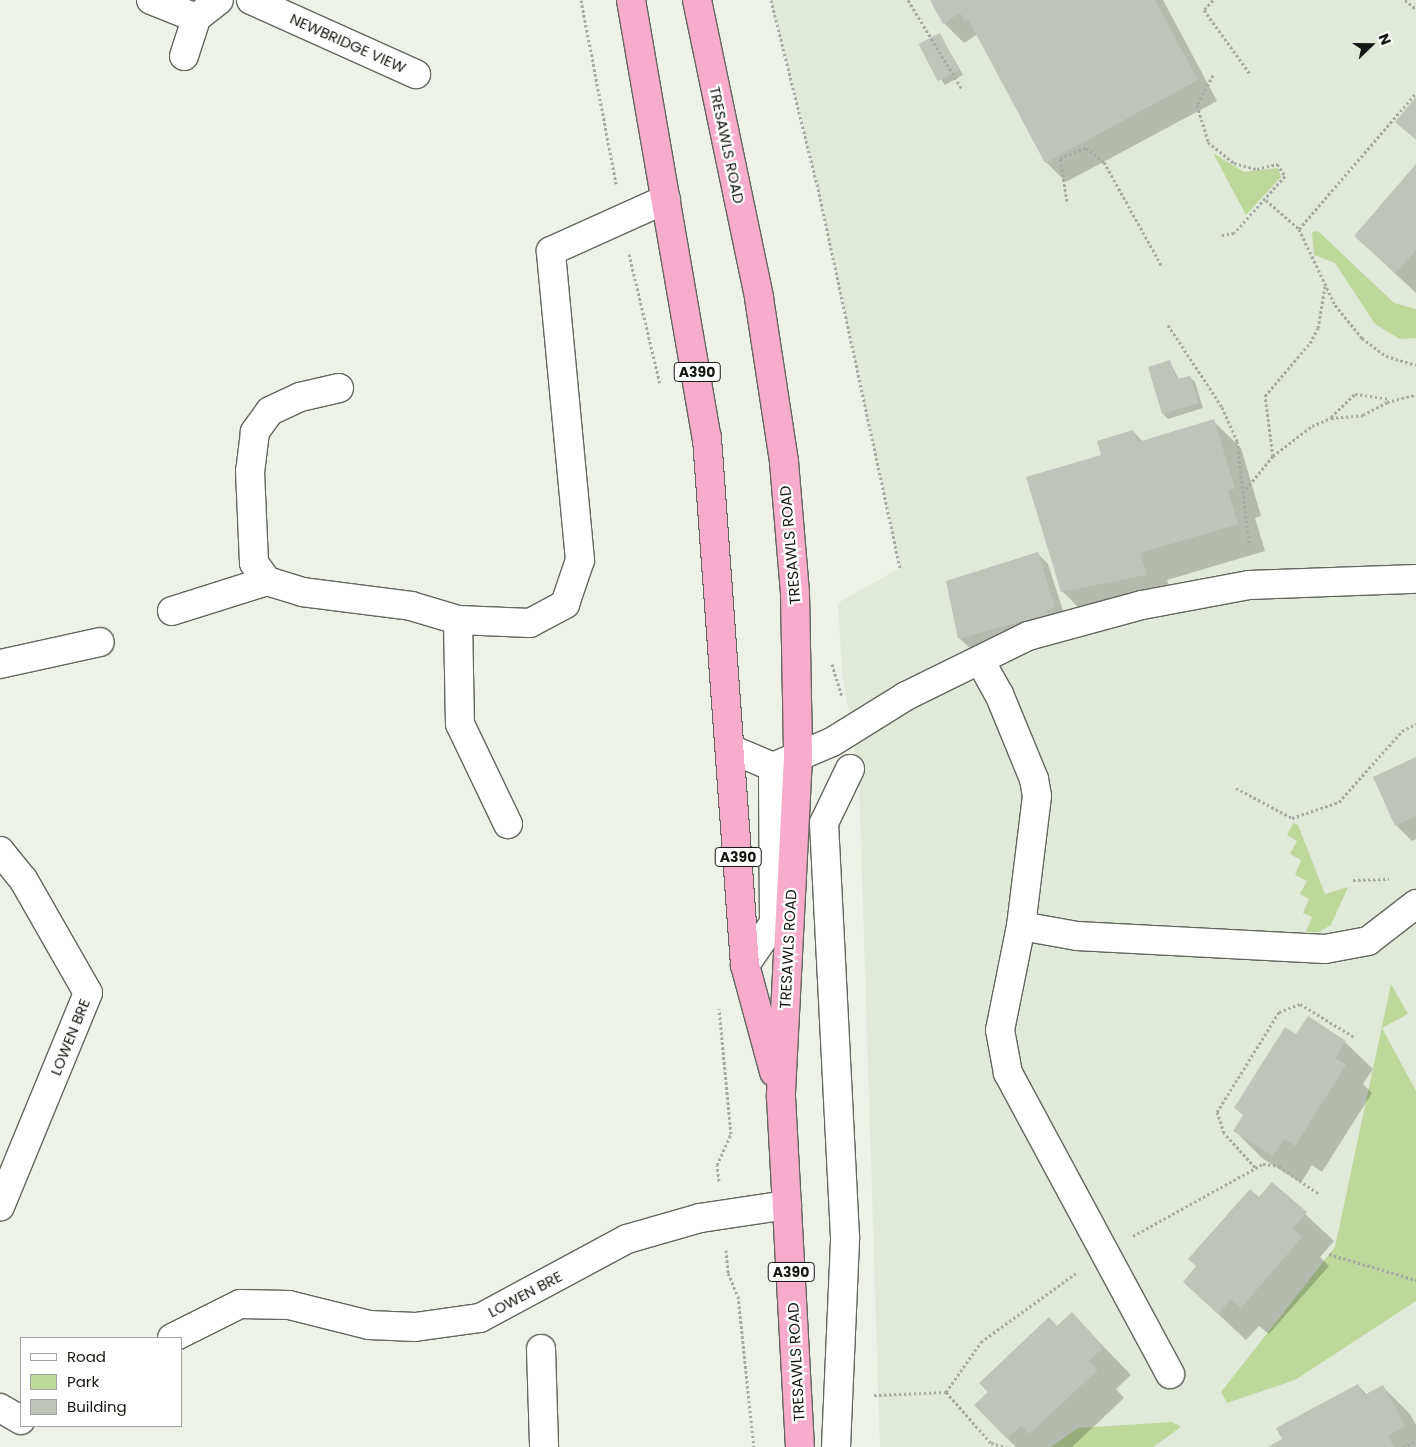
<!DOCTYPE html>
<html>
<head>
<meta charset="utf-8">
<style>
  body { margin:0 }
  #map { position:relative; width:1416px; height:1447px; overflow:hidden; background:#edf1e8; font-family:Poppins,sans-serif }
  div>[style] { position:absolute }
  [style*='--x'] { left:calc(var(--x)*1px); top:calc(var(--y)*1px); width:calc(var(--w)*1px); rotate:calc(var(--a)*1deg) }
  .built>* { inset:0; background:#e1e9d9 }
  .green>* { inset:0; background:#bcd89a }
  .shadow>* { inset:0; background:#0003; transform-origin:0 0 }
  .building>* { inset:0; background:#bfc4bb; transform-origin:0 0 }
  .path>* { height:3px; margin-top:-1.5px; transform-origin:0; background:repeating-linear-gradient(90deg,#a7aaa3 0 2.5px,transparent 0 5px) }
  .roads { filter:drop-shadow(1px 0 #62665e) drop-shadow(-1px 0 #62665e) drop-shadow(0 1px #62665e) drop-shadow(0 -1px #62665e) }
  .minor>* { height:28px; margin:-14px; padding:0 14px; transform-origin:14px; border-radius:14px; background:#fff }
  .highway>* { height:28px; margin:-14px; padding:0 14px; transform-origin:14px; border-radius:14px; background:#f7accc }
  span { translate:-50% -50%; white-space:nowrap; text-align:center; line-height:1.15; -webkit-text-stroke:4.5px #fff; paint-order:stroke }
  .shield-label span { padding:1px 4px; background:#fff; border:1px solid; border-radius:4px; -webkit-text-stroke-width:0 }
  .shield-label { font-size:14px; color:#141613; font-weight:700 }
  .street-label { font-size:15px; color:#141613 }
  .legend { position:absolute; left:20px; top:1337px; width:162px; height:90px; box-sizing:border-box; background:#fff; border:1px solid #a1a2a1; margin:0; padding:6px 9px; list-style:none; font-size:15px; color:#141613 }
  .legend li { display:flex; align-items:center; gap:10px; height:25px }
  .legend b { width:25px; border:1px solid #a1a2a1 }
  .north { position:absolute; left:1346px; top:20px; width:50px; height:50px; -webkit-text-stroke:4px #fff; paint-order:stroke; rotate:68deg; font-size:14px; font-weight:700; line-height:20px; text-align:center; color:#141613 }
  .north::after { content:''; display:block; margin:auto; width:18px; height:22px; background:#141613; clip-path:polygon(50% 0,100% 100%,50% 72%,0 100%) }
</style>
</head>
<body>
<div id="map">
  <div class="built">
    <i style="clip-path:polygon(771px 0,1416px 0,1416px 1447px,880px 1447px,859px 777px,842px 671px,838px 603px,900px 568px,817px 184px)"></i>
  </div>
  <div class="green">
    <i style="clip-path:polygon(1213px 153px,1244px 172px,1278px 168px,1281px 177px,1246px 215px)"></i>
    <i style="clip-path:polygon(1318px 231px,1394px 303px,1416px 309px,1416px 338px,1400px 339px,1375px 324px,1335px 263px,1314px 255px,1312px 232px)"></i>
    <i style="clip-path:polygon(1293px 823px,1298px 825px,1325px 894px,1348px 887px,1331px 925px,1319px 932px,1306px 932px,1312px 917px,1303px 913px,1309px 899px,1300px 894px,1307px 881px,1295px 875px,1301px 860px,1290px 854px,1297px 841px,1287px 835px)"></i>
    <i style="clip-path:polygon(1391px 984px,1408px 1014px,1382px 1028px,1416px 1091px,1416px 1301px,1295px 1380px,1227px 1403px,1221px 1392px,1335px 1247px)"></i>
    <i style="clip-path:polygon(1172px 1422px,1181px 1427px,1153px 1447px,1051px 1447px,1078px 1428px)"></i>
  </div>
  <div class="shadow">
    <i style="clip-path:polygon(931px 0,1163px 0,1217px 101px,1066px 182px,1046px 162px,978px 34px,964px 43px,944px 23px)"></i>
    <i style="left:940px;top:35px;width:46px;height:21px;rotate:60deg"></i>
    <i style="clip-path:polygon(1416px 166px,1416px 293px,1355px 236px)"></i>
    <i style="clip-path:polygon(1170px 362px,1179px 380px,1190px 377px,1195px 382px,1203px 408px,1168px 419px,1163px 414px,1149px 368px)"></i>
    <i style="clip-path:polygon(1213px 421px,1241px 448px,1261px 516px,1255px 518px,1265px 551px,1167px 580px,1174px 602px,1090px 619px,1062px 591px,1102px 456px,1133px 431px,1143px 442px)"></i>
    <i style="clip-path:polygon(1037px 553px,1048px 564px,1065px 617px,1057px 624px,970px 648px,959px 638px)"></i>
    <i style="clip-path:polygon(1416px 758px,1416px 839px,1412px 841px,1396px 825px)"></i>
    <i style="clip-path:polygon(1297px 1035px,1345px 1042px,1373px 1069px,1363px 1084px,1372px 1093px,1322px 1172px,1312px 1165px,1301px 1183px,1262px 1158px,1235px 1131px,1244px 1116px,1235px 1108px)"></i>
    <i style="clip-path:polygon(1272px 1183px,1334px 1241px,1320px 1257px,1329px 1266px,1269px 1334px,1259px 1326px,1246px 1340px,1184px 1282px)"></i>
    <i style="clip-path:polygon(1072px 1314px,1131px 1375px,1116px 1389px,1124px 1398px,1072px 1447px,1016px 1447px,1007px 1438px,1058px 1328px)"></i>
    <i style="clip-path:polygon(1358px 1385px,1367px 1395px,1383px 1387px,1410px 1414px,1416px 1425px,1416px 1447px,1271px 1447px)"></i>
  </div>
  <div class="building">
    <i style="clip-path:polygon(930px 0,1155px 0,1198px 80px,1045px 163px,968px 19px,965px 21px,960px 13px,943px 24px)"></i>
    <i style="left:940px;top:33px;width:42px;height:24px;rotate:63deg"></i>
    <i style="clip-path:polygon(1416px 97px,1416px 140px,1395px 122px)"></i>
    <i style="clip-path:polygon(1416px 164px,1416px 250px,1396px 273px,1354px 236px)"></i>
    <i style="clip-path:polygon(1170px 360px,1176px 379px,1190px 376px,1199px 403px,1162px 414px,1148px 367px)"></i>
    <i style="clip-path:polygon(1214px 419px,1235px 489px,1228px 490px,1238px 524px,1140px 553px,1147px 575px,1061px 592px,1026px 477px,1101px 455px,1097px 441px,1133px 430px,1138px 442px)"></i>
    <i style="clip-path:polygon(1038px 552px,1055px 607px,1046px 610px,1048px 614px,958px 639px,946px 581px)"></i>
    <i style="clip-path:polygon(1416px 757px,1416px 816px,1395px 826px,1373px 777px)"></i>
    <i style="clip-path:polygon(1308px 1016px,1346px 1041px,1335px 1058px,1346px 1065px,1295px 1146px,1284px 1139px,1273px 1156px,1233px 1131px,1244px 1114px,1234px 1108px,1285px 1027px,1296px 1034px)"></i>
    <i style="clip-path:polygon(1272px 1182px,1307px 1212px,1293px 1229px,1302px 1237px,1241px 1308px,1231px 1299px,1218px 1314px,1183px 1282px,1196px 1266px,1188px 1259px,1250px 1189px,1259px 1197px)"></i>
    <i style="clip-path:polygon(1072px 1312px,1104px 1347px,1089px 1361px,1098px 1370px,1029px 1434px,1021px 1426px,1007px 1439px,974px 1405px,988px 1392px,979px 1383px,1049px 1317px,1057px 1326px)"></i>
    <i style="clip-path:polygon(1358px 1384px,1364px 1395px,1383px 1385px,1405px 1426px,1388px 1436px,1394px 1447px,1268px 1447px,1282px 1439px,1276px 1428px)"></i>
  </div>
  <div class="path">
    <i style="--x:581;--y:0;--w:187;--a:79.2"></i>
    <i style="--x:771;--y:0;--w:190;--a:76"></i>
    <i style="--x:817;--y:184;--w:393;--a:77.8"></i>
    <i style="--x:908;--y:0;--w:104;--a:58.8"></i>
    <i style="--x:1213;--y:0;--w:13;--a:132"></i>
    <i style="--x:1204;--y:10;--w:79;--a:54.3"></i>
    <i style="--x:1405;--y:0;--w:14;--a:39"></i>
    <i style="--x:1213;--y:75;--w:34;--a:118"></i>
    <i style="--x:1197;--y:105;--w:39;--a:73"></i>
    <i style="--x:1208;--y:142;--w:33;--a:39"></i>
    <i style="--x:1234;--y:163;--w:24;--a:15"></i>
    <i style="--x:1257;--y:169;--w:21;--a:-14"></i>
    <i style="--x:1277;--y:164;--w:14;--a:56"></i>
    <i style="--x:1285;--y:176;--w:76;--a:131.8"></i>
    <i style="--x:1234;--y:233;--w:15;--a:169"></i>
    <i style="--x:1266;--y:200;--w:44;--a:41.3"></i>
    <i style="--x:1299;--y:229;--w:84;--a:64.7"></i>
    <i style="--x:1335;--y:305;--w:43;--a:50.7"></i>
    <i style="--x:1362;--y:338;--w:30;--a:37"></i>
    <i style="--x:1386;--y:356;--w:31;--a:17"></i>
    <i style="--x:1067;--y:201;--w:44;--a:-99.2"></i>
    <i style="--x:1060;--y:158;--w:28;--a:-21"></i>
    <i style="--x:1086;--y:148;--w:23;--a:38"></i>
    <i style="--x:1104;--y:162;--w:118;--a:61"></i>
    <i style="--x:1299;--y:229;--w:179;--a:-49.3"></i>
    <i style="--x:629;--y:254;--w:134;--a:76.6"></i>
    <i style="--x:1168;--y:325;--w:98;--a:56.6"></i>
    <i style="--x:1222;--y:407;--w:37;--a:66"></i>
    <i style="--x:1237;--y:441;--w:103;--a:83.3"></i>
    <i style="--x:1331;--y:417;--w:33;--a:-44"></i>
    <i style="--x:1355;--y:394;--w:35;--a:8"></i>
    <i style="--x:1273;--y:456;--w:61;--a:-97.6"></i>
    <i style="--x:1265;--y:396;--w:70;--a:-49.7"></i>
    <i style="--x:1310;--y:343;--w:17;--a:-62"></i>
    <i style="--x:1318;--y:328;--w:42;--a:-80.3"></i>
    <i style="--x:1246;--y:489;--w:43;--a:-50.7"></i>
    <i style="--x:1273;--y:456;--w:49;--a:-37.6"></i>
    <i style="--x:1312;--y:426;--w:21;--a:-23"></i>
    <i style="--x:1331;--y:418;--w:32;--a:-5"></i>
    <i style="--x:1363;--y:415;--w:27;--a:-28"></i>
    <i style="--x:1387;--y:402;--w:30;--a:-14"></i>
    <i style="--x:832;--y:664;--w:34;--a:73"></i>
    <i style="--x:1236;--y:788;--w:64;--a:28.2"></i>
    <i style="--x:1292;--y:818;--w:50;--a:-18.8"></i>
    <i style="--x:1339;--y:802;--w:95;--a:-48.4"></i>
    <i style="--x:1402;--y:731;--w:16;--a:-27"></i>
    <i style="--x:1353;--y:880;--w:36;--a:-2"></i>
    <i style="--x:1255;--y:1167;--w:46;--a:-132.4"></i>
    <i style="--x:1224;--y:1133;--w:22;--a:-108"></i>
    <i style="--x:1217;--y:1112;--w:118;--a:-58.2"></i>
    <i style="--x:1279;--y:1012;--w:22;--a:-21"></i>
    <i style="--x:1300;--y:1004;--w:63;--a:31.4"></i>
    <i style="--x:719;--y:1181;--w:16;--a:-97"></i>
    <i style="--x:717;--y:1165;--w:34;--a:-66"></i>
    <i style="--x:731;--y:1134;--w:126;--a:-95.5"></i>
    <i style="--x:1133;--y:1236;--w:149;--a:-29"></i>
    <i style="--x:1263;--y:1164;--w:16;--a:7"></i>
    <i style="--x:1279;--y:1166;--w:49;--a:35"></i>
    <i style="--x:726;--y:1250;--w:23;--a:85"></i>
    <i style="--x:728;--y:1273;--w:25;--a:67"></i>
    <i style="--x:738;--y:1296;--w:152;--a:84"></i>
    <i style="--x:1329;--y:1254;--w:91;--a:16.6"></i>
    <i style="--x:946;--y:1392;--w:68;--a:48.6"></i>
    <i style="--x:991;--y:1443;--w:16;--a:14"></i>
    <i style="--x:874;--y:1395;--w:72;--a:-2.4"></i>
    <i style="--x:946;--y:1392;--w:61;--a:-55"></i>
    <i style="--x:981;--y:1342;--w:117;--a:-36"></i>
    <i style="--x:1403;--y:1447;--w:15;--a:-28"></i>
  </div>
  <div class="roads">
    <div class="minor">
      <i style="--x:151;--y:0;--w:48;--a:21.8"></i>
      <i style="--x:251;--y:0;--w:181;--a:24.2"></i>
      <i style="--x:184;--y:56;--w:40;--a:-72"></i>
      <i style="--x:196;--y:18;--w:29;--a:-38"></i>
      <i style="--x:339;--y:388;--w:40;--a:167"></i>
      <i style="--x:300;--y:397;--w:33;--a:155"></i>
      <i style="--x:270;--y:411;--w:26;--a:126"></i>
      <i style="--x:255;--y:432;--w:39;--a:97"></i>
      <i style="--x:250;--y:471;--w:92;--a:87.5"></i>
      <i style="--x:254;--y:563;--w:22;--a:54"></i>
      <i style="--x:267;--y:581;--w:37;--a:17"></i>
      <i style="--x:302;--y:592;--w:110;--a:7.3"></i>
      <i style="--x:411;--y:606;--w:49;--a:16.6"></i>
      <i style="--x:458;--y:620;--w:72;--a:2.4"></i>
      <i style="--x:530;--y:623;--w:40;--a:-28"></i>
      <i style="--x:565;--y:604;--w:46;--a:-71.2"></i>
      <i style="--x:580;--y:560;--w:310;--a:-95.4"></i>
      <i style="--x:551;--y:251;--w:126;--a:-24.3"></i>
      <i style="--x:172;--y:611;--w:100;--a:-17.5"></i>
      <i style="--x:458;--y:620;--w:104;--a:88.9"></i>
      <i style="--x:460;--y:724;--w:111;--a:64.4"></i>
      <i style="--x:981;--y:662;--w:37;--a:61"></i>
      <i style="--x:999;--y:694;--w:92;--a:67.6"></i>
      <i style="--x:1034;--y:779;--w:17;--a:80"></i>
      <i style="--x:1037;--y:796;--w:131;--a:97"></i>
      <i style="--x:1021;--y:926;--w:57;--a:10.1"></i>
      <i style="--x:1077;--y:936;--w:248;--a:3"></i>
      <i style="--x:1325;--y:949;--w:44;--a:-10.5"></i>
      <i style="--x:1368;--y:941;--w:61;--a:-37.6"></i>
      <i style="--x:0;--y:664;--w:102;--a:-12.4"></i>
      <i style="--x:731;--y:749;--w:46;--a:23.2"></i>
      <i style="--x:773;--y:767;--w:64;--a:-23"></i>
      <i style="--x:832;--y:742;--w:87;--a:-31.9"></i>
      <i style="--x:906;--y:696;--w:136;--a:-26.2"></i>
      <i style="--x:1028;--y:636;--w:118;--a:-15.2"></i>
      <i style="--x:1142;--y:605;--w:109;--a:-10.6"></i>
      <i style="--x:1249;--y:585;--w:167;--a:-2.1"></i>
      <i style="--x:0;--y:851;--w:36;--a:51"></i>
      <i style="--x:23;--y:879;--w:131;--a:60.3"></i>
      <i style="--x:88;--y:993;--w:231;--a:112.4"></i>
      <i style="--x:1021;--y:926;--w:106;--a:101.4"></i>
      <i style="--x:1000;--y:1030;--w:44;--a:79.5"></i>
      <i style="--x:1008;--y:1073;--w:342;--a:61.7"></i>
      <i style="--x:745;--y:965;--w:51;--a:-55.4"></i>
      <i style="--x:774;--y:923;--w:156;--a:-90.4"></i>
      <i style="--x:172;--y:1338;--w:76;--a:-26.6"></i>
      <i style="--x:240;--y:1304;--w:49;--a:1.2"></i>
      <i style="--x:289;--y:1305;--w:82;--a:14"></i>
      <i style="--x:369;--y:1325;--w:46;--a:2.5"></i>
      <i style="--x:415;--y:1327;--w:66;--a:-7.9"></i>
      <i style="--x:480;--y:1318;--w:167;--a:-28.3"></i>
      <i style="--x:627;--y:1239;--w:76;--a:-16"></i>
      <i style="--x:700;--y:1218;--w:88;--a:-8.5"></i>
      <i style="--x:541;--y:1349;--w:98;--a:88.2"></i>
      <i style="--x:0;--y:1408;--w:24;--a:30"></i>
      <i style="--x:836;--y:1447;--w:210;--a:-87.5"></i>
      <i style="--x:845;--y:1237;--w:415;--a:-92.9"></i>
      <i style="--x:824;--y:823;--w:60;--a:-64.3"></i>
    </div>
    <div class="highway">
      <i style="--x:631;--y:0;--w:445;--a:80.2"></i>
      <i style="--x:707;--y:438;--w:528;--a:85.88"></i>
      <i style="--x:745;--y:965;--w:111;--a:74.8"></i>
      <i style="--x:697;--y:0;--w:304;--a:78.2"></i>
      <i style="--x:759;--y:298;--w:166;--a:81.3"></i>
      <i style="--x:784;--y:462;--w:132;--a:85.2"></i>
      <i style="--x:795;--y:594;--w:163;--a:88.9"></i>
      <i style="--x:798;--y:757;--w:340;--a:92.9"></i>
      <i style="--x:781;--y:1097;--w:351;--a:86.9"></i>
    </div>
  </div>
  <div class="shield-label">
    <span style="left:697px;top:372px">A390</span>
    <span style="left:738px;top:857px">A390</span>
    <span style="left:791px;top:1272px">A390</span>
  </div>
  <div class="street-label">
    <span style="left:348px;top:43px;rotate:24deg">NEWBRIDGE VIEW</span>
    <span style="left:727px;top:145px;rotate:78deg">TRESAWLS ROAD</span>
    <span style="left:790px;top:545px;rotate:-95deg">TRESAWLS ROAD</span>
    <span style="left:788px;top:949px;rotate:-87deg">TRESAWLS ROAD</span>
    <span style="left:70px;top:1037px;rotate:-68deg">LOWEN BRE</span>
    <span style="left:525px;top:1294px;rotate:-28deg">LOWEN BRE</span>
    <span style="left:796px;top:1362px;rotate:-93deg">TRESAWLS ROAD</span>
  </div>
  <ul class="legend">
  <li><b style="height:6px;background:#fff"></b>Road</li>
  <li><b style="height:14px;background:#bcd89a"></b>Park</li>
  <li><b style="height:14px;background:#bfc4bb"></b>Building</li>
  </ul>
  <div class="north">N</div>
</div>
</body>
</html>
